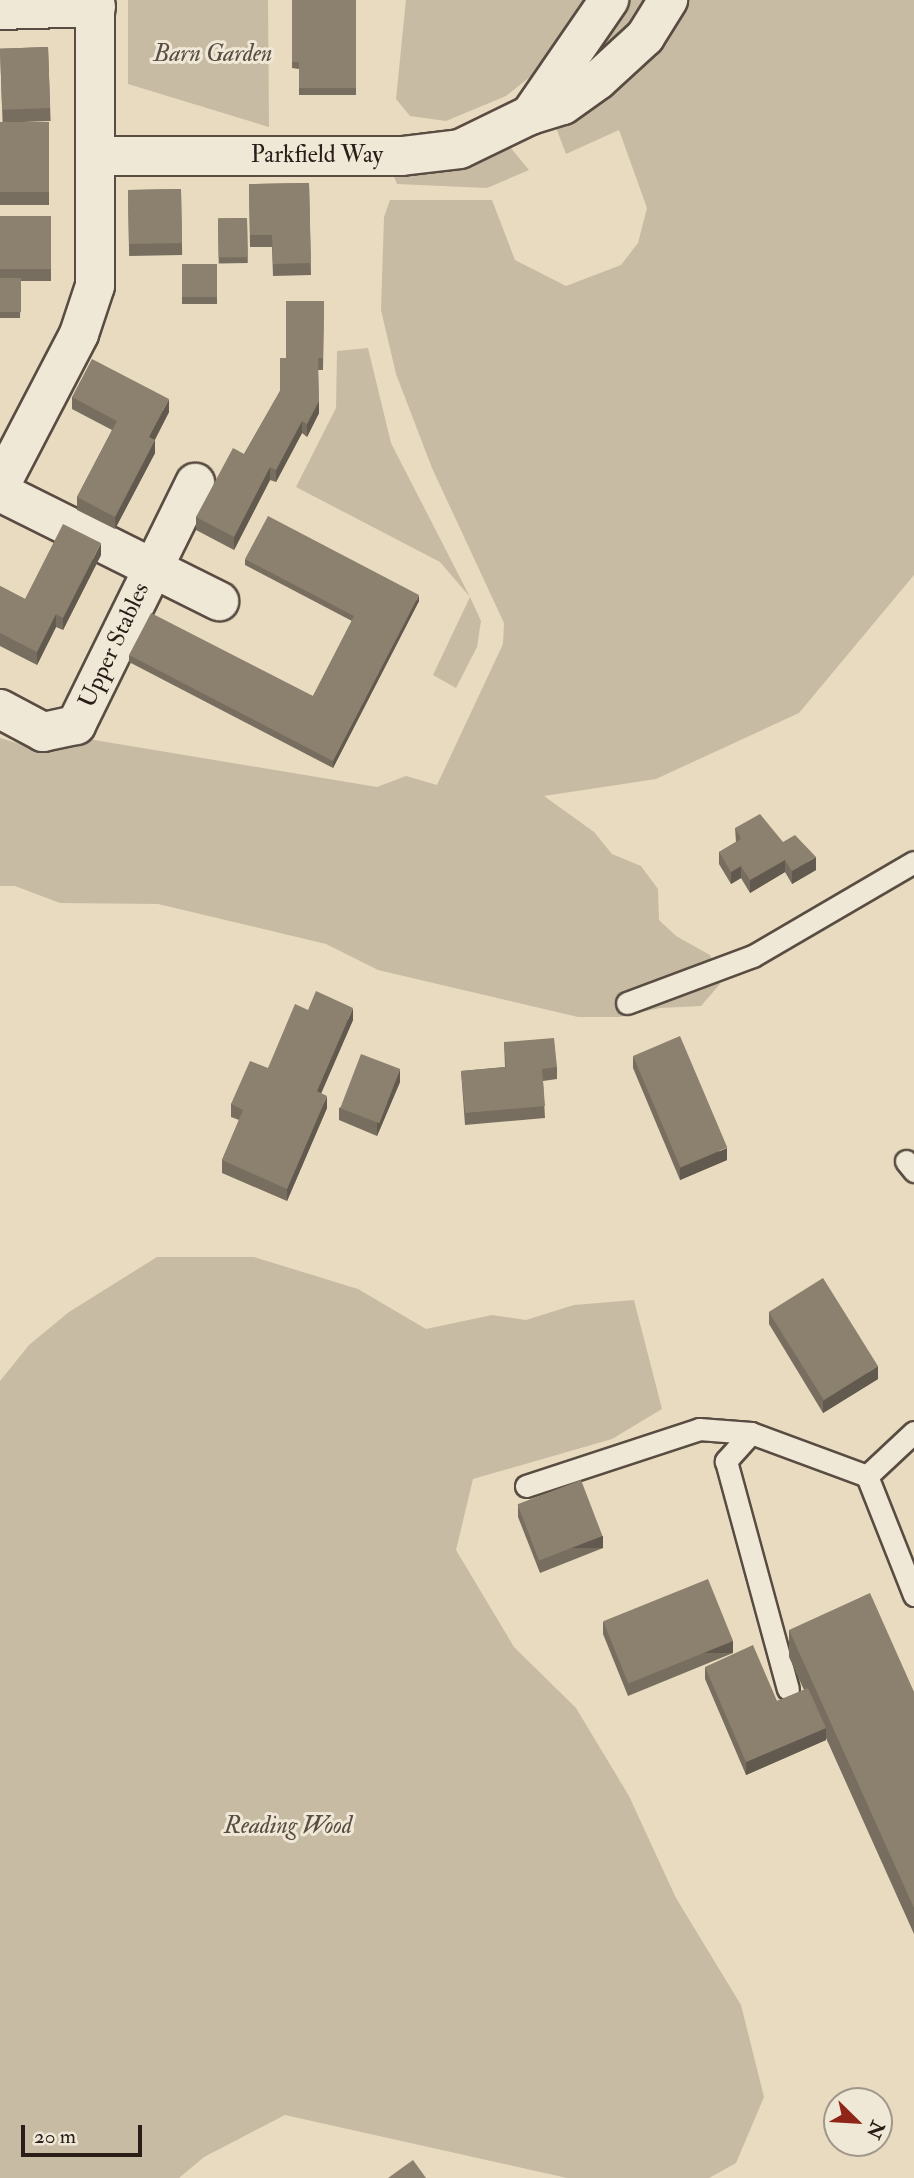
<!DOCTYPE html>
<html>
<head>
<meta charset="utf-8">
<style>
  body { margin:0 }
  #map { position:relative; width:914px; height:2178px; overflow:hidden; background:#e8dbc0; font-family:"IM FELL Double Pica",serif }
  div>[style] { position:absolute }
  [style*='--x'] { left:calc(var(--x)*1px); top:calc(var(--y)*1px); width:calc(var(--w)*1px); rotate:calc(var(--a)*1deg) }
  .green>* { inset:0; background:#c8bba3 }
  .roads { filter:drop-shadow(2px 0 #594c42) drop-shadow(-2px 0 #594c42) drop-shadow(0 2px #594c42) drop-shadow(0 -2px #594c42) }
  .service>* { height:21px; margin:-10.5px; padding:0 10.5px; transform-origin:10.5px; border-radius:10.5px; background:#f0e8d6 }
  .minor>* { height:38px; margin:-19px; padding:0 19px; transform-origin:19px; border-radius:19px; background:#f0e8d6 }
  .wall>* { inset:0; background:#786e5f; transform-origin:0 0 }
  .shaded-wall>* { inset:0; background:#625a4e; transform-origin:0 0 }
  .building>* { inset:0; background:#8c806f; transform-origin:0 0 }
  span { translate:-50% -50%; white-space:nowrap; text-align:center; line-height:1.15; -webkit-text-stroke:6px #f0e8d6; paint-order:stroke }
  .park-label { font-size:24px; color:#594c42; font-style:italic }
  .street-label { font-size:24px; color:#291d18 }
  .north { position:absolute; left:823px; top:2087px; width:70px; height:70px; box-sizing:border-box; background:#f0e8d6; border:2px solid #a0978a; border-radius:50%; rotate:114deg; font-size:19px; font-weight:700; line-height:28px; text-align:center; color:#291d18 }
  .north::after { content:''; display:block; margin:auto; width:24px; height:32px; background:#8f2418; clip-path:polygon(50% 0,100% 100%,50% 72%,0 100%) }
  .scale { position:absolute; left:21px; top:2125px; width:121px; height:32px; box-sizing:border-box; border:4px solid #291d18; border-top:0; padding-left:9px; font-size:21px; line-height:24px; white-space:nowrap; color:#291d18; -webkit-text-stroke:5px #f0e8d6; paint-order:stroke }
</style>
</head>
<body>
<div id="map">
  <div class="green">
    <i style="clip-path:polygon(128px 0,268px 0,269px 127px,128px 84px)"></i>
    <i style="clip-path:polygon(406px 0,588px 0,536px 72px,506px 96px,446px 121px,410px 116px,396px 99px)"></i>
    <i style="clip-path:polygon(629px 0,653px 0,607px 59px,593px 49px)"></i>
    <i style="clip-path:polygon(687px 0,914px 0,914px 575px,799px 713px,656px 779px,544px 796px,594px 832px,612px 854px,641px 866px,658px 889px,659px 920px,676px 936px,710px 955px,720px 984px,701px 1006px,660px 1008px,619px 1017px,578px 1017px,378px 970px,326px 944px,158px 904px,60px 903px,15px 886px,0 886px,0 738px,30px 747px,52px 733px,377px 787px,406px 776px,437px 785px,503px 644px,504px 623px,432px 468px,396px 374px,381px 310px,384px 217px,390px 200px,492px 200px,515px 260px,566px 286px,621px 265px,638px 243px,647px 208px,619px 130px,566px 154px,555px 125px,607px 100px,637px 72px)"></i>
    <i style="clip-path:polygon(510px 147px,529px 170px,487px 188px,397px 184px,394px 177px,455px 168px)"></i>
    <i style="clip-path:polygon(368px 348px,391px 443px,470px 597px,481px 621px,477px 647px,456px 688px,433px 675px,470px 597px,440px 562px,296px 487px,336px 408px,337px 351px)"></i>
    <i style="clip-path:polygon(157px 1257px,254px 1257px,358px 1289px,426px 1329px,492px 1315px,526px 1320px,574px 1305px,634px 1300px,662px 1409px,612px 1439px,473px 1479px,456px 1550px,514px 1647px,576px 1708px,629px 1796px,676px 1898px,741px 2005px,764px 2097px,736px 2163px,709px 2178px,567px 2178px,285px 2115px,204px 2157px,179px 2178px,0 2178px,0 1381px,29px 1345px,69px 1312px)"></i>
  </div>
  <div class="roads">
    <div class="service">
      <i style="--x:627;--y:1003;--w:134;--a:-20.5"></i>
      <i style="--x:753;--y:956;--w:186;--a:-30.3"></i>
      <i style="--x:906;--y:1161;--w:13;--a:51"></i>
      <i style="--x:914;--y:1432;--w:64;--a:136.9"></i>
      <i style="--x:867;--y:1476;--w:128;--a:68.4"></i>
      <i style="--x:751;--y:1433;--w:38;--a:132"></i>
      <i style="--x:726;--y:1461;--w:236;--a:74.8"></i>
      <i style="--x:526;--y:1486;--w:182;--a:-18.2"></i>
      <i style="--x:699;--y:1429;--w:52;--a:4.4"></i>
      <i style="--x:751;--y:1433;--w:124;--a:20.3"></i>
    </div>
    <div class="minor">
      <i style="--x:0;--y:10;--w:96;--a:-1.8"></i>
      <i style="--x:530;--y:115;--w:140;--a:-55.5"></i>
      <i style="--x:95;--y:156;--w:307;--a:0"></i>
      <i style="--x:402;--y:156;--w:58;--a:-6.9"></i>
      <i style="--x:460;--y:149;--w:78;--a:-25.9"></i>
      <i style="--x:530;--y:115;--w:34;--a:-17"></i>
      <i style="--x:563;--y:105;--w:43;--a:-35.5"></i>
      <i style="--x:598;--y:80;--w:64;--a:-42.5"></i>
      <i style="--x:645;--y:37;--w:44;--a:-58.1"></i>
      <i style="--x:0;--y:486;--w:171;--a:-62.5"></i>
      <i style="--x:79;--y:334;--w:51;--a:-71.6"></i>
      <i style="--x:95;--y:286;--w:286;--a:-90"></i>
      <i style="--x:0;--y:492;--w:245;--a:26.5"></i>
      <i style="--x:0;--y:709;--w:49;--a:28.1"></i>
      <i style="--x:43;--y:732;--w:34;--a:-12"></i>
      <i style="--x:76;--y:725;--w:270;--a:-63.8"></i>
    </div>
  </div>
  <div class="wall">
    <i style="clip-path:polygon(292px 0,356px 0,356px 95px,299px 95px,299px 69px,292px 68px)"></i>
    <i style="left:48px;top:47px;width:74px;height:48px;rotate:88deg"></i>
    <i style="left:0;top:122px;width:49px;height:83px"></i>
    <i style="clip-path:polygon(309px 183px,311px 275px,273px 276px,272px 247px,250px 247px,249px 184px)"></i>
    <i style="left:181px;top:189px;width:66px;height:53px;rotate:89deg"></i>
    <i style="clip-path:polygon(51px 216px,51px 281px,21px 281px,20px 318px,0 318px,0 217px)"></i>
    <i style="left:247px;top:218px;width:45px;height:29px;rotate:89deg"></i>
    <i style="left:182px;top:264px;width:35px;height:40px"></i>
    <i style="clip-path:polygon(324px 301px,323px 370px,318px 370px,319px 413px,307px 437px,302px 433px,276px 482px,270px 480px,234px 550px,196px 530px,196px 517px,244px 454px,280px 391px)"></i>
    <i style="clip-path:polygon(72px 397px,169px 412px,155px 440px,155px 453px,115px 529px,77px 510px,77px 497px,112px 430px,72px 409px)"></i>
    <i style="clip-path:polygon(101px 555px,63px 630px,56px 627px,37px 665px,0 646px,0 586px,25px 599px)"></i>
    <i style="clip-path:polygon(245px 559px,419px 601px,333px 768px,129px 662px,129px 655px,313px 696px,352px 621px,245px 565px)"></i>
    <i style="clip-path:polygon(735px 828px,783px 842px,816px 870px,792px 884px,785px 872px,750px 893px,741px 878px,731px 884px,719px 864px,719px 852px,736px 842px)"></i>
    <i style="clip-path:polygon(308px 1010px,353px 1020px,321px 1093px,327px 1108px,287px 1201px,222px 1173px,222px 1160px,239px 1120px,231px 1117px,231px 1104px,268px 1068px)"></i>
    <i style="clip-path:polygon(504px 1042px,557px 1067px,557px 1079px,543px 1081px,545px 1118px,465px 1125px,461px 1071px,505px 1067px)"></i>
    <i style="clip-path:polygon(633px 1056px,727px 1160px,680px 1180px,633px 1068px)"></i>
    <i style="clip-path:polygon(400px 1082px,377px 1136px,339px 1120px,339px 1108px)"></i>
    <i style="clip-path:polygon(769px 1312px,878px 1379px,823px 1413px,769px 1324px)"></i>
    <i style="clip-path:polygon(518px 1505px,603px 1548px,540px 1573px,518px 1517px)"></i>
    <i style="clip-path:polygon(603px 1622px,733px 1653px,628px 1696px,603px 1634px)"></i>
    <i style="clip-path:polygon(789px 1630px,914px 1692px,914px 1934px,826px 1738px,826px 1740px,746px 1775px,705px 1679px,705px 1667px,777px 1701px,804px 1690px,789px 1657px)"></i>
  </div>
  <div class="shaded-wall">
    <i style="clip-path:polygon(169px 399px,169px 412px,149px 450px,149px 437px)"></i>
    <i style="clip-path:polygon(319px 401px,319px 413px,307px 437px,307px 424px)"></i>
    <i style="clip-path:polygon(302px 421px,302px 433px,276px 482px,276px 470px)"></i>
    <i style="clip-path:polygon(155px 440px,155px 453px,115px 529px,115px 517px)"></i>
    <i style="clip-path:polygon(270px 467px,270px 480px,234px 550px,234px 537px)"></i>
    <i style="clip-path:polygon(101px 543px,101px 555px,63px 630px,63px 618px)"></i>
    <i style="clip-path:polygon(419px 595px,419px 601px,333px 768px,333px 761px)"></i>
    <i style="clip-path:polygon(56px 614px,56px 627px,37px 665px,37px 652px)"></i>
    <i style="clip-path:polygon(816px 857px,816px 870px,792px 884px,792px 871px)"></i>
    <i style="clip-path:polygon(785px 860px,785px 872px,750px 893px,750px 880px)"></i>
    <i style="clip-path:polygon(741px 866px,741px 878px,731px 884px,731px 872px)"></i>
    <i style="clip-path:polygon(353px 1008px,353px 1020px,317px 1103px,317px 1091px)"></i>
    <i style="clip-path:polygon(400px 1069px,400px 1082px,377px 1136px,377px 1123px)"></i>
    <i style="clip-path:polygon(327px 1096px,327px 1108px,287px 1201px,287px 1189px)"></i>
    <i style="clip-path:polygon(727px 1148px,727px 1160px,680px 1180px,680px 1168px)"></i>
    <i style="clip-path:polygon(878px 1366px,878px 1379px,823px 1413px,823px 1401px)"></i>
    <i style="left:603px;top:1536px;width:12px;height:68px;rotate:90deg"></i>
    <i style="left:733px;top:1641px;width:12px;height:113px;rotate:90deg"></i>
    <i style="clip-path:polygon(826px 1728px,826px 1740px,746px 1775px,746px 1762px)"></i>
  </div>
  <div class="building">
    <i style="clip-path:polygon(292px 0,356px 0,356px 88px,299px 88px,299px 62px,292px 62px)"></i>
    <i style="left:48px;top:47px;width:61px;height:48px;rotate:88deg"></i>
    <i style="left:0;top:122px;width:49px;height:70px"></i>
    <i style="clip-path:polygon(309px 183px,311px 263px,273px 264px,272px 235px,250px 235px,249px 184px)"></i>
    <i style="left:181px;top:189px;width:54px;height:53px;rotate:89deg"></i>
    <i style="left:51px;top:216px;width:53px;height:51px;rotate:90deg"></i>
    <i style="left:247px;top:218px;width:39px;height:29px;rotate:89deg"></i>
    <i style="left:182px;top:264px;width:35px;height:33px"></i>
    <i style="left:0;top:278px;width:21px;height:34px"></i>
    <i style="clip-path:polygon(286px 301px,324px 301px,323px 358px,318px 358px,319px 401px,307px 424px,302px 421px,276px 470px,270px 467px,234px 537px,196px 517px,233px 448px,244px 454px,280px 391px,280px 358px,286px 358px)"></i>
    <i style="clip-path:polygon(92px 359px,169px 399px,149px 437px,155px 440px,115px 517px,77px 497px,117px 421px,72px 397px)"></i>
    <i style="clip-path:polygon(268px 516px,419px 595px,333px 761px,129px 655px,151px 613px,313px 696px,354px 616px,245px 559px)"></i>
    <i style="clip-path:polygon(63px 524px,101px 543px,63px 618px,56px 614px,37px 652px,0 633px,0 586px,25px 599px)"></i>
    <i style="clip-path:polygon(760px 814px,783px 842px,795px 835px,816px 857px,792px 871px,785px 860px,750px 880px,741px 866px,731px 872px,719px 852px,741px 839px,735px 828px)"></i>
    <i style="clip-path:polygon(316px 991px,353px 1008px,317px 1091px,327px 1096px,287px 1189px,222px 1160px,243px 1110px,231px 1104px,250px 1061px,268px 1068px,295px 1004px,308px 1010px)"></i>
    <i style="left:680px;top:1036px;width:121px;height:51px;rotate:67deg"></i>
    <i style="clip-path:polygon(554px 1038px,557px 1067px,542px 1069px,545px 1106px,465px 1113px,461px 1071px,506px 1067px,504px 1042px)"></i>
    <i style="left:361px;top:1054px;width:42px;height:58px;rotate:21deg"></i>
    <i style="left:823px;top:1278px;width:104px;height:64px;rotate:58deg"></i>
    <i style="left:581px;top:1480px;width:60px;height:68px;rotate:69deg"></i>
    <i style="left:708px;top:1579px;width:67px;height:113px;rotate:68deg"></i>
    <i style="clip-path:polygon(870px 1593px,914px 1692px,914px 1908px,789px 1630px)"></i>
    <i style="clip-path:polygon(753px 1645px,777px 1701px,808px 1688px,826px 1728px,746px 1762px,705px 1667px)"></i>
    <i style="clip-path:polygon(413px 2160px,426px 2178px,388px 2178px)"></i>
  </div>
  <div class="park-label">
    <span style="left:213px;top:54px">Barn Garden</span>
    <span style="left:288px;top:1826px">Reading Wood</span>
  </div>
  <div class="street-label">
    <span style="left:317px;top:155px">Parkfield Way</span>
    <span style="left:114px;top:645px;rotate:-65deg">Upper Stables</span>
  </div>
  <div class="north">N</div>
  <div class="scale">20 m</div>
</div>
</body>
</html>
